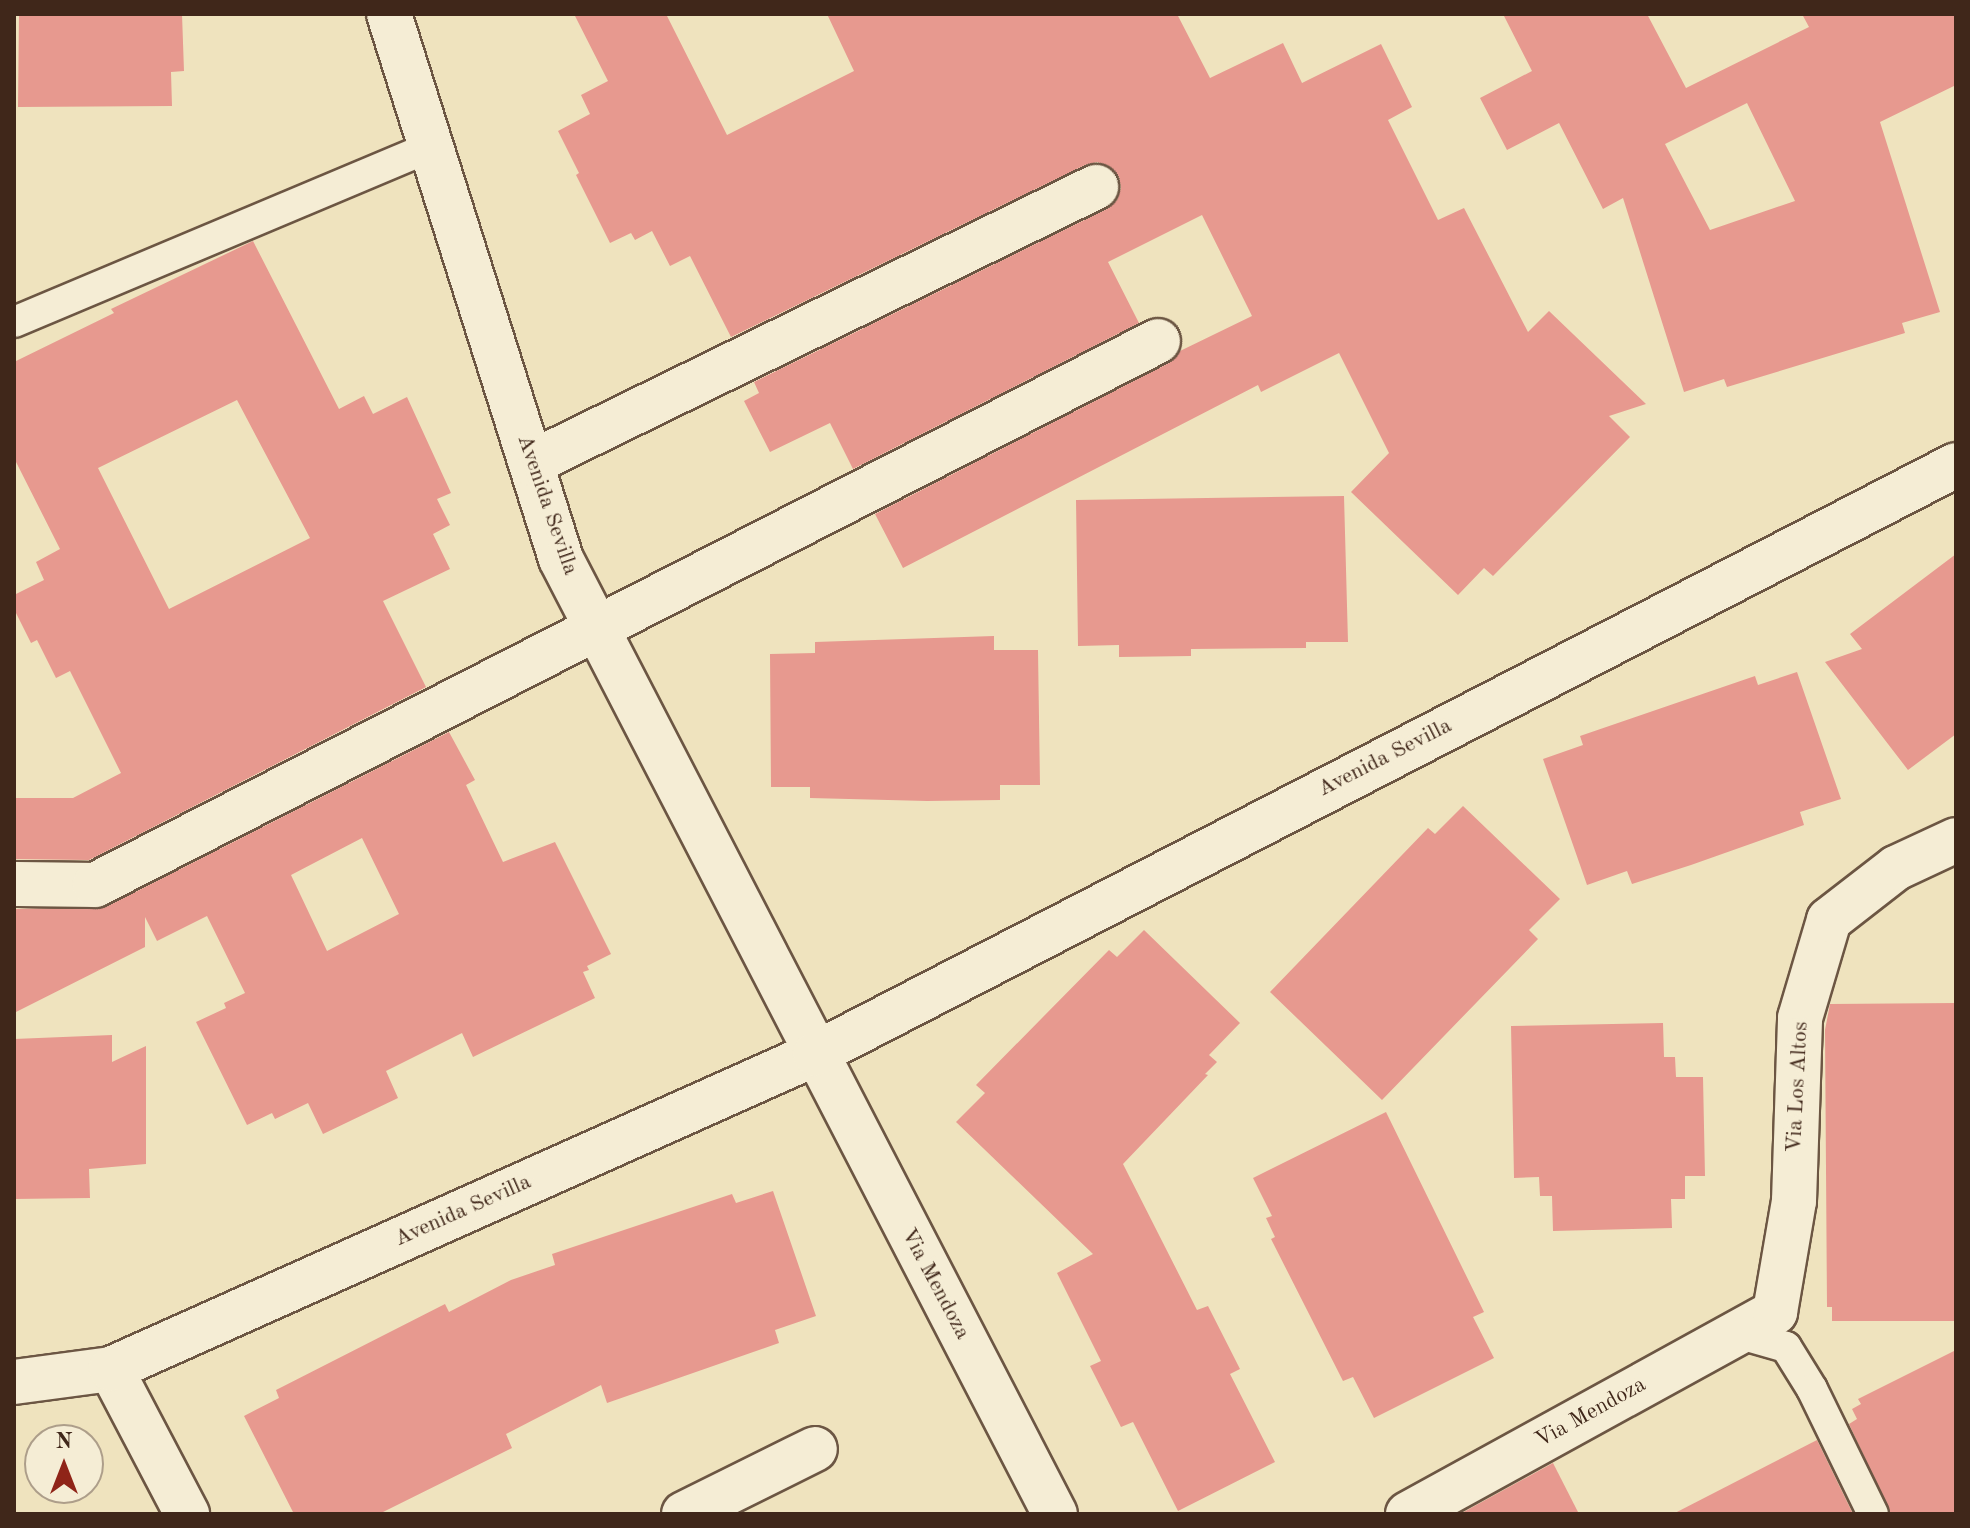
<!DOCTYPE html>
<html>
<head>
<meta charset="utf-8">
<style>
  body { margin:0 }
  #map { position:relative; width:1970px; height:1528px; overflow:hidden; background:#efe3be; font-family:"Old Standard TT",serif }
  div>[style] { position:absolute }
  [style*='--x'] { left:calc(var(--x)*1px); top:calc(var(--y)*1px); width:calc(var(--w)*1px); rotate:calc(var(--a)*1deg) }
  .building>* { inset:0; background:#e7998f }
  .roads { filter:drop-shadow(2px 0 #6c5643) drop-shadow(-2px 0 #6c5643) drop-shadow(0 2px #6c5643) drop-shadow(0 -2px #6c5643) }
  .lane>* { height:30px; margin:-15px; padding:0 15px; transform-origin:15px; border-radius:15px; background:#f5edd5 }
  .street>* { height:44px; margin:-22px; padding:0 22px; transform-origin:22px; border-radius:22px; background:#f5edd5 }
  .secondary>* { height:44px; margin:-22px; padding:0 22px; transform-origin:22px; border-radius:22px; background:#f5edd5 }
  span { translate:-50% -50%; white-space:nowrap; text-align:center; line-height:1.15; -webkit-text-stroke:8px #f5edd5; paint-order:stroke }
  .street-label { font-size:22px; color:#40271a }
  .frame { position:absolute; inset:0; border:16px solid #40271a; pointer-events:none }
  .north { position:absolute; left:24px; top:1424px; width:80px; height:80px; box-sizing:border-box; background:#f5edd5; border:2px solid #ad9e8a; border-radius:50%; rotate:0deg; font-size:22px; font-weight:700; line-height:32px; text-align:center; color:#40271a }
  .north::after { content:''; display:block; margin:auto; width:28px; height:36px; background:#8f2418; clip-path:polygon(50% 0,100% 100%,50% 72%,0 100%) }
</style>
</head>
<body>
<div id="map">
  <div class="building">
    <i style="clip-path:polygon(19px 14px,182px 14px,184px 71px,171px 72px,172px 106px,18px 107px)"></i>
    <i style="clip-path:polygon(574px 14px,666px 14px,727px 135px,854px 71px,827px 14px,1177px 14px,1210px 78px,1283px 43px,1302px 83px,1381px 44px,1412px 107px,1388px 120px,1438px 220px,1464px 208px,1528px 332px,1549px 311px,1646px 404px,1609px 416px,1630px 437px,1493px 576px,1484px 568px,1458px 595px,1351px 492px,1389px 453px,1339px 353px,1261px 392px,1258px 385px,903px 568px,875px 514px,1169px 363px,1180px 351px,1252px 316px,1202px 215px,1108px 262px,1139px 323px,853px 469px,830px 423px,770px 452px,744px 401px,759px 393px,754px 382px,1107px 209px,1117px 200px,1121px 188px,1119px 177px,1109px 166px,1097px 162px,1085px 165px,731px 337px,690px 256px,670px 266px,652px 231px,635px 240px,631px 233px,610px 243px,576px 175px,579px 173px,558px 131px,590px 114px,581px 95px,608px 81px)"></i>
    <i style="clip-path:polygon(evenodd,1503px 14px,1647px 14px,1686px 88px,1809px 27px,1802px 14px,1956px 14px,1956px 85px,1880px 122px,1940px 312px,1902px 323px,1905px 333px,1727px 387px,1724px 379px,1684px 392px,1623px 198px,1603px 209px,1559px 123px,1507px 150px,1480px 98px,1532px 71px,1503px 14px,1747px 103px,1795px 201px,1710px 230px,1665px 144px,1747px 103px)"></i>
    <i style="clip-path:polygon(evenodd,253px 241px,339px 409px,364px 396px,373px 414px,407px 397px,451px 493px,437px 499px,450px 525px,433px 534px,450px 569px,383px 601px,426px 687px,89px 860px,14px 859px,14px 798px,73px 798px,121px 773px,70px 671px,56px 678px,37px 640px,31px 643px,14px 609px,14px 595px,44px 580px,36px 562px,60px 549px,14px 458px,14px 362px,114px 313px,111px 309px,253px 241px,237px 400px,310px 538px,169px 609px,98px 468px,237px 400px)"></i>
    <i style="clip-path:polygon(1344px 496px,1348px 642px,1306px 642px,1306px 648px,1191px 649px,1191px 656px,1119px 657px,1119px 645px,1078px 646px,1076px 500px)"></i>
    <i style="clip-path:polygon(1956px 554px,1956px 734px,1908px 770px,1825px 662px,1862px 649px,1850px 634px)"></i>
    <i style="clip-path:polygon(994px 636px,994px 650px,1038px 650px,1040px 785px,1000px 785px,1000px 800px,927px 801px,810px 798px,810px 787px,771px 787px,770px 654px,815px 653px,815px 642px)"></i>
    <i style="clip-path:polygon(1797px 672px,1841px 799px,1800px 812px,1804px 825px,1691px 865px,1632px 884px,1627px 871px,1587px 885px,1543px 759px,1583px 745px,1580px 736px,1755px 676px,1758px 685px)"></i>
    <i style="clip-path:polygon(evenodd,449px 732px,475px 780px,466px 785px,503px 862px,555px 842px,611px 954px,587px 966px,589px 970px,583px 972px,595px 998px,473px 1057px,462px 1033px,386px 1071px,398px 1098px,323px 1134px,308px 1103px,275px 1119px,272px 1113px,247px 1125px,196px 1022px,226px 1008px,224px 1003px,245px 993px,207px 916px,157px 941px,145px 917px,145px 947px,14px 1013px,14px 909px,106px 907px,449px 732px,362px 838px,399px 914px,327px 951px,291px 875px,362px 838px)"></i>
    <i style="clip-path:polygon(1463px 806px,1560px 899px,1529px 930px,1538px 939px,1382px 1100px,1270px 992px,1428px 828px,1435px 834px)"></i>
    <i style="clip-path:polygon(1144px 930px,1240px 1023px,1209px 1055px,1217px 1062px,1205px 1074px,1208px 1075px,1123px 1164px,1197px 1310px,1208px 1306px,1240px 1369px,1230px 1374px,1275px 1462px,1178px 1511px,1133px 1422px,1121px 1427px,1090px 1366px,1101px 1361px,1057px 1273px,1093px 1254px,956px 1122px,985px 1093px,976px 1085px,1109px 950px,1117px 957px)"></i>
    <i style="clip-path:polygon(1956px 1003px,1956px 1321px,1832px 1321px,1832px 1307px,1827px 1307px,1825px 1030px,1830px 1004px)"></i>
    <i style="clip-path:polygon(1663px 1023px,1664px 1057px,1675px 1057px,1676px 1077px,1703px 1077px,1705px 1176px,1685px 1176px,1685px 1199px,1671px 1199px,1672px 1228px,1553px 1231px,1552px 1196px,1540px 1196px,1539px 1177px,1514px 1178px,1511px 1026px)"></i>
    <i style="clip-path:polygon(112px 1035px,112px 1062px,146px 1046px,146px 1164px,89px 1169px,90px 1198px,14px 1199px,14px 1039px)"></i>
    <i style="clip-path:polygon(1386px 1112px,1484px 1312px,1473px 1317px,1494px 1358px,1374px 1418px,1353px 1377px,1343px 1381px,1271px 1239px,1275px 1237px,1266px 1218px,1272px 1216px,1253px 1178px)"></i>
    <i style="clip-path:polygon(773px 1191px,816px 1316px,775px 1330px,779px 1343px,607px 1403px,601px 1385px,506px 1434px,512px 1448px,379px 1514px,294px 1514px,244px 1416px,279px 1398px,276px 1390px,445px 1304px,449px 1312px,511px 1280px,555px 1265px,552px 1254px,732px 1194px,736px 1203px)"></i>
    <i style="clip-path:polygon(1956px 1350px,1956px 1514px,1891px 1514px,1849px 1424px,1857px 1419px,1852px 1409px,1861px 1404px,1858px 1399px)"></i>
    <i style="clip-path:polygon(1817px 1440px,1853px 1514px,1673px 1514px)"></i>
    <i style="clip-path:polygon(1553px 1463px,1579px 1514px,1460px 1514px)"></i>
  </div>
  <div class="roads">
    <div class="lane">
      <i style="--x:14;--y:322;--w:452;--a:-22.8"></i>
      <i style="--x:1737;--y:1333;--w:51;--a:15.9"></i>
      <i style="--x:1786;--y:1347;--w:49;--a:58.2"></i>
      <i style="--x:1812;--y:1389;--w:139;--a:64"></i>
    </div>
    <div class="street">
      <i style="--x:389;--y:14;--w:571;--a:72.48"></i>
      <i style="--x:561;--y:559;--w:1075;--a:62.65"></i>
      <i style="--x:531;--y:463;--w:629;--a:-26.04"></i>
      <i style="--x:14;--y:884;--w:81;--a:0.7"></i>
      <i style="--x:95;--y:885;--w:1194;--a:-27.1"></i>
      <i style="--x:111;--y:1369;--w:164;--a:62.3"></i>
      <i style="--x:684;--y:1514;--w:146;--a:-26.4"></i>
      <i style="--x:1408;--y:1514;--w:419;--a:-28.8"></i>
      <i style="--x:1775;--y:1312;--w:113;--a:-80.3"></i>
      <i style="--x:1794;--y:1201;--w:183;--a:-88.1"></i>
      <i style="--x:1800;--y:1018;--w:102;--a:-73.5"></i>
      <i style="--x:1829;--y:920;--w:85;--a:-37.8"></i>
      <i style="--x:1896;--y:868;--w:66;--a:-25"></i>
    </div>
    <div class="secondary">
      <i style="--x:14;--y:1382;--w:98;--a:-7.6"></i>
      <i style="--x:111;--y:1369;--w:771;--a:-24.11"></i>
      <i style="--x:815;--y:1054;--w:1284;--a:-27.3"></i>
    </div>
  </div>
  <div class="street-label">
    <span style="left:547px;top:505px;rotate:71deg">Avenida Sevilla</span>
    <span style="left:1385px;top:758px;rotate:-27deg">Avenida Sevilla</span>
    <span style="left:1798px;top:1087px;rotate:-87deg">Via Los Altos</span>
    <span style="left:463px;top:1211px;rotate:-24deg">Avenida Sevilla</span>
    <span style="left:935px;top:1284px;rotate:62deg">Via Mendoza</span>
    <span style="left:1591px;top:1413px;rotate:-29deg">Via Mendoza</span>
  </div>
  <div class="frame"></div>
  <div class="north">N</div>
</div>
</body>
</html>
